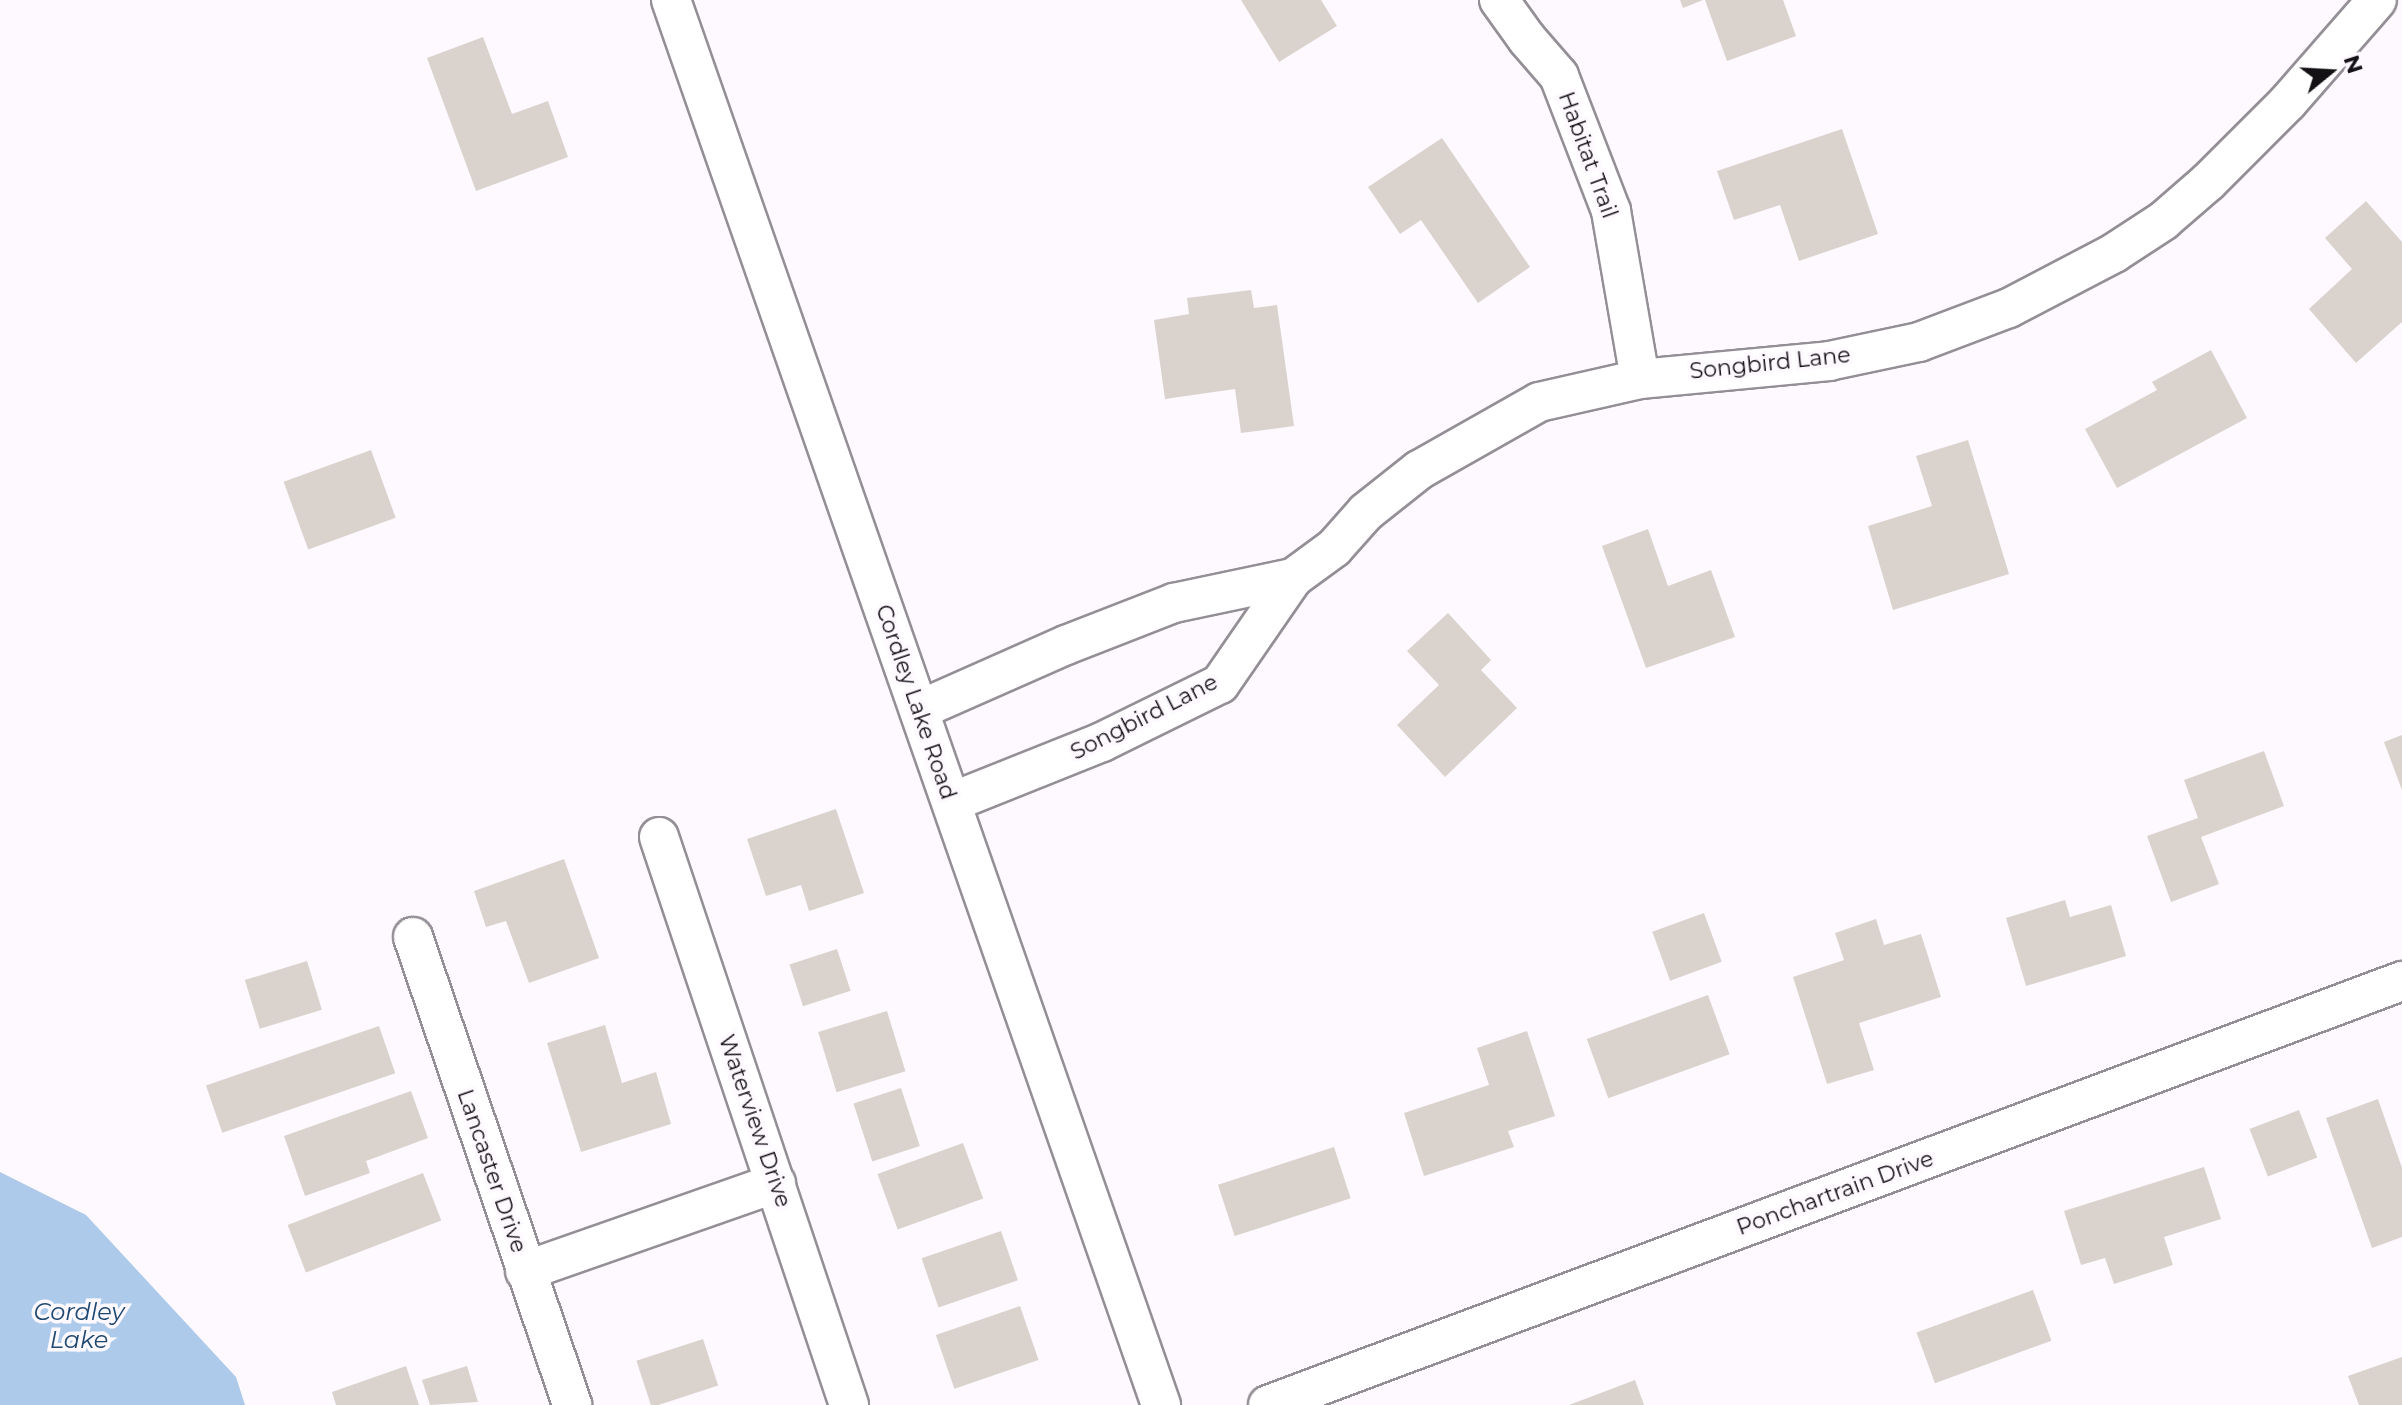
<!DOCTYPE html>
<html>
<head>
<meta charset="utf-8">
<style>
  body { margin:0 }
  #map { position:relative; width:2402px; height:1405px; overflow:hidden; background:#fdf9ff; font-family:Montserrat,sans-serif }
  div>[style] { position:absolute }
  [style*='--x'] { left:calc(var(--x)*1px); top:calc(var(--y)*1px); width:calc(var(--w)*1px); rotate:calc(var(--a)*1deg) }
  .water>* { inset:0; background:#adcaeb }
  .building>* { inset:0; background:#dad3cd; transform-origin:0 0 }
  .roads { filter:drop-shadow(2px 0 #948f96) drop-shadow(-2px 0 #948f96) drop-shadow(0 2px #948f96) drop-shadow(0 -2px #948f96) }
  .minor>* { height:38px; margin:-19px; padding:0 19px; transform-origin:19px; border-radius:19px; background:#fff }
  span { translate:-50% -50%; white-space:nowrap; text-align:center; line-height:1.15; -webkit-text-stroke:7px #fdf9ff; paint-order:stroke }
  .street-label { font-size:22px; color:#131114 }
  .water-label { font-size:24px; color:#1e4771; font-style:italic }
  .north { position:absolute; left:2290px; top:32px; width:80px; height:80px; -webkit-text-stroke:6px #fdf9ff; paint-order:stroke; rotate:72deg; font-size:22px; font-weight:700; line-height:32px; text-align:center; color:#131114 }
  .north::after { content:''; display:block; margin:auto; width:28px; height:36px; background:#131114; clip-path:polygon(50% 0,100% 100%,50% 72%,0 100%) }
</style>
</head>
<body>
<div id="map">
  <div class="water">
    <i style="clip-path:polygon(0 1172px,86px 1215px,236px 1377px,245px 1405px,0 1405px)"></i>
  </div>
  <div class="building">
    <i style="clip-path:polygon(1241px 0,1321px 0,1337px 26px,1279px 62px)"></i>
    <i style="clip-path:polygon(1680px 0,1703px 0,1683px 8px)"></i>
    <i style="clip-path:polygon(1705px 0,1783px 0,1796px 36px,1727px 61px)"></i>
    <i style="clip-path:polygon(483px 37px,512px 114px,548px 101px,568px 157px,476px 191px,427px 58px)"></i>
    <i style="clip-path:polygon(1842px 129px,1878px 234px,1799px 261px,1780px 205px,1734px 220px,1717px 171px)"></i>
    <i style="clip-path:polygon(1442px 138px,1530px 267px,1478px 303px,1421px 220px,1400px 234px,1368px 187px)"></i>
    <i style="clip-path:polygon(2366px 201px,2402px 242px,2402px 322px,2356px 363px,2309px 309px,2352px 269px,2325px 238px)"></i>
    <i style="clip-path:polygon(1251px 290px,1254px 308px,1277px 305px,1294px 426px,1241px 433px,1235px 389px,1165px 399px,1154px 320px,1189px 314px,1187px 298px)"></i>
    <i style="clip-path:polygon(2211px 350px,2247px 418px,2117px 488px,2085px 429px,2157px 390px,2152px 382px)"></i>
    <i style="clip-path:polygon(1968px 440px,2009px 574px,1893px 610px,1868px 526px,1932px 506px,1916px 456px)"></i>
    <i style="left:371px;top:450px;width:72px;height:93px;rotate:70deg"></i>
    <i style="clip-path:polygon(1648px 529px,1668px 586px,1711px 570px,1735px 637px,1646px 668px,1602px 546px)"></i>
    <i style="clip-path:polygon(1448px 613px,1491px 660px,1481px 670px,1517px 708px,1445px 777px,1397px 725px,1439px 685px,1407px 651px)"></i>
    <i style="clip-path:polygon(2402px 735px,2402px 790px,2384px 742px)"></i>
    <i style="clip-path:polygon(2264px 751px,2284px 806px,2201px 837px,2219px 884px,2171px 902px,2147px 836px,2198px 818px,2184px 780px)"></i>
    <i style="clip-path:polygon(836px 809px,864px 893px,809px 911px,801px 885px,766px 896px,747px 839px)"></i>
    <i style="clip-path:polygon(564px 859px,599px 958px,529px 983px,506px 921px,486px 927px,474px 891px)"></i>
    <i style="clip-path:polygon(2065px 900px,2070px 917px,2111px 905px,2126px 956px,2026px 986px,2006px 918px)"></i>
    <i style="left:1704px;top:913px;width:52px;height:55px;rotate:70deg"></i>
    <i style="clip-path:polygon(1876px 919px,1884px 945px,1921px 934px,1941px 997px,1859px 1023px,1874px 1070px,1827px 1084px,1793px 977px,1844px 960px,1835px 933px)"></i>
    <i style="left:837px;top:949px;width:44px;height:50px;rotate:72deg"></i>
    <i style="left:307px;top:961px;width:51px;height:65px;rotate:73deg"></i>
    <i style="left:1708px;top:995px;width:63px;height:129px;rotate:70deg"></i>
    <i style="left:887px;top:1011px;width:63px;height:72px;rotate:73deg"></i>
    <i style="clip-path:polygon(605px 1025px,622px 1083px,656px 1072px,671px 1124px,581px 1152px,547px 1043px)"></i>
    <i style="left:379px;top:1026px;width:50px;height:183px;rotate:71deg"></i>
    <i style="clip-path:polygon(1527px 1031px,1555px 1116px,1508px 1131px,1514px 1147px,1424px 1176px,1404px 1113px,1489px 1085px,1477px 1048px)"></i>
    <i style="left:901px;top:1088px;width:61px;height:50px;rotate:72deg"></i>
    <i style="clip-path:polygon(411px 1091px,428px 1138px,366px 1161px,370px 1173px,305px 1196px,284px 1136px)"></i>
    <i style="clip-path:polygon(2378px 1099px,2402px 1168px,2402px 1237px,2372px 1248px,2326px 1118px)"></i>
    <i style="left:2299px;top:1110px;width:51px;height:53px;rotate:69deg"></i>
    <i style="left:963px;top:1143px;width:59px;height:91px;rotate:70deg"></i>
    <i style="left:1334px;top:1147px;width:54px;height:122px;rotate:72deg"></i>
    <i style="clip-path:polygon(2204px 1167px,2221px 1219px,2164px 1237px,2173px 1265px,2114px 1284px,2105px 1258px,2081px 1265px,2064px 1211px)"></i>
    <i style="left:423px;top:1173px;width:51px;height:145px;rotate:69deg"></i>
    <i style="left:1001px;top:1231px;width:52px;height:84px;rotate:71deg"></i>
    <i style="left:2033px;top:1290px;width:54px;height:124px;rotate:70deg"></i>
    <i style="left:1020px;top:1306px;width:57px;height:89px;rotate:71deg"></i>
    <i style="left:703px;top:1339px;width:49px;height:70px;rotate:72deg"></i>
    <i style="clip-path:polygon(2402px 1357px,2402px 1405px,2359px 1405px,2348px 1376px)"></i>
    <i style="clip-path:polygon(406px 1366px,419px 1405px,336px 1405px,332px 1392px)"></i>
    <i style="clip-path:polygon(467px 1366px,478px 1402px,430px 1405px,422px 1380px)"></i>
    <i style="clip-path:polygon(1635px 1380px,1644px 1405px,1569px 1405px)"></i>
  </div>
  <div class="roads">
    <div class="minor">
      <i style="--x:671;--y:0;--w:1488;--a:70.77"></i>
      <i style="--x:1499;--y:0;--w:48;--a:54.3"></i>
      <i style="--x:1527;--y:39;--w:49;--a:49.1"></i>
      <i style="--x:1559;--y:76;--w:145;--a:68.9"></i>
      <i style="--x:1611;--y:211;--w:170;--a:80.2"></i>
      <i style="--x:919;--y:710;--w:161;--a:-23.9"></i>
      <i style="--x:1066;--y:645;--w:116;--a:-21.3"></i>
      <i style="--x:1174;--y:603;--w:122;--a:-11.9"></i>
      <i style="--x:952;--y:802;--w:162;--a:-21.8"></i>
      <i style="--x:1102;--y:742;--w:131;--a:-26.2"></i>
      <i style="--x:1220;--y:684;--w:129;--a:-55.4"></i>
      <i style="--x:1293;--y:578;--w:51;--a:-36.2"></i>
      <i style="--x:1334;--y:548;--w:48;--a:-48.4"></i>
      <i style="--x:1366;--y:512;--w:68;--a:-38.4"></i>
      <i style="--x:1419;--y:470;--w:138;--a:-29.5"></i>
      <i style="--x:1539;--y:402;--w:104;--a:-12.8"></i>
      <i style="--x:1640;--y:379;--w:190;--a:-5.4"></i>
      <i style="--x:1829;--y:361;--w:92;--a:-11.9"></i>
      <i style="--x:1919;--y:342;--w:96;--a:-20.7"></i>
      <i style="--x:2009;--y:308;--w:119;--a:-27.6"></i>
      <i style="--x:2114;--y:253;--w:59;--a:-33.1"></i>
      <i style="--x:2163;--y:221;--w:60;--a:-40.9"></i>
      <i style="--x:2208;--y:182;--w:113;--a:-45"></i>
      <i style="--x:2288;--y:102;--w:135;--a:-48.9"></i>
      <i style="--x:659;--y:837;--w:599;--a:71.5"></i>
      <i style="--x:413;--y:937;--w:494;--a:71.2"></i>
      <i style="--x:525;--y:1271;--w:266;--a:-19.3"></i>
      <i style="--x:1268;--y:1405;--w:1211;--a:-20.5"></i>
    </div>
  </div>
  <div class="street-label">
    <span style="left:1588px;top:155px;rotate:70deg">Habitat Trail</span>
    <span style="left:1770px;top:363px;rotate:-6deg">Songbird Lane</span>
    <span style="left:916px;top:702px;rotate:71deg">Cordley Lake Road</span>
    <span style="left:1144px;top:717px;rotate:-27deg">Songbird Lane</span>
    <span style="left:755px;top:1121px;rotate:71deg">Waterview Drive</span>
    <span style="left:492px;top:1171px;rotate:71deg">Lancaster Drive</span>
    <span style="left:1835px;top:1193px;rotate:-20deg">Ponchartrain Drive</span>
  </div>
  <div class="water-label">
    <span style="left:79px;top:1326px">Cordley<br>Lake</span>
  </div>
  <div class="north">N</div>
</div>
</body>
</html>
